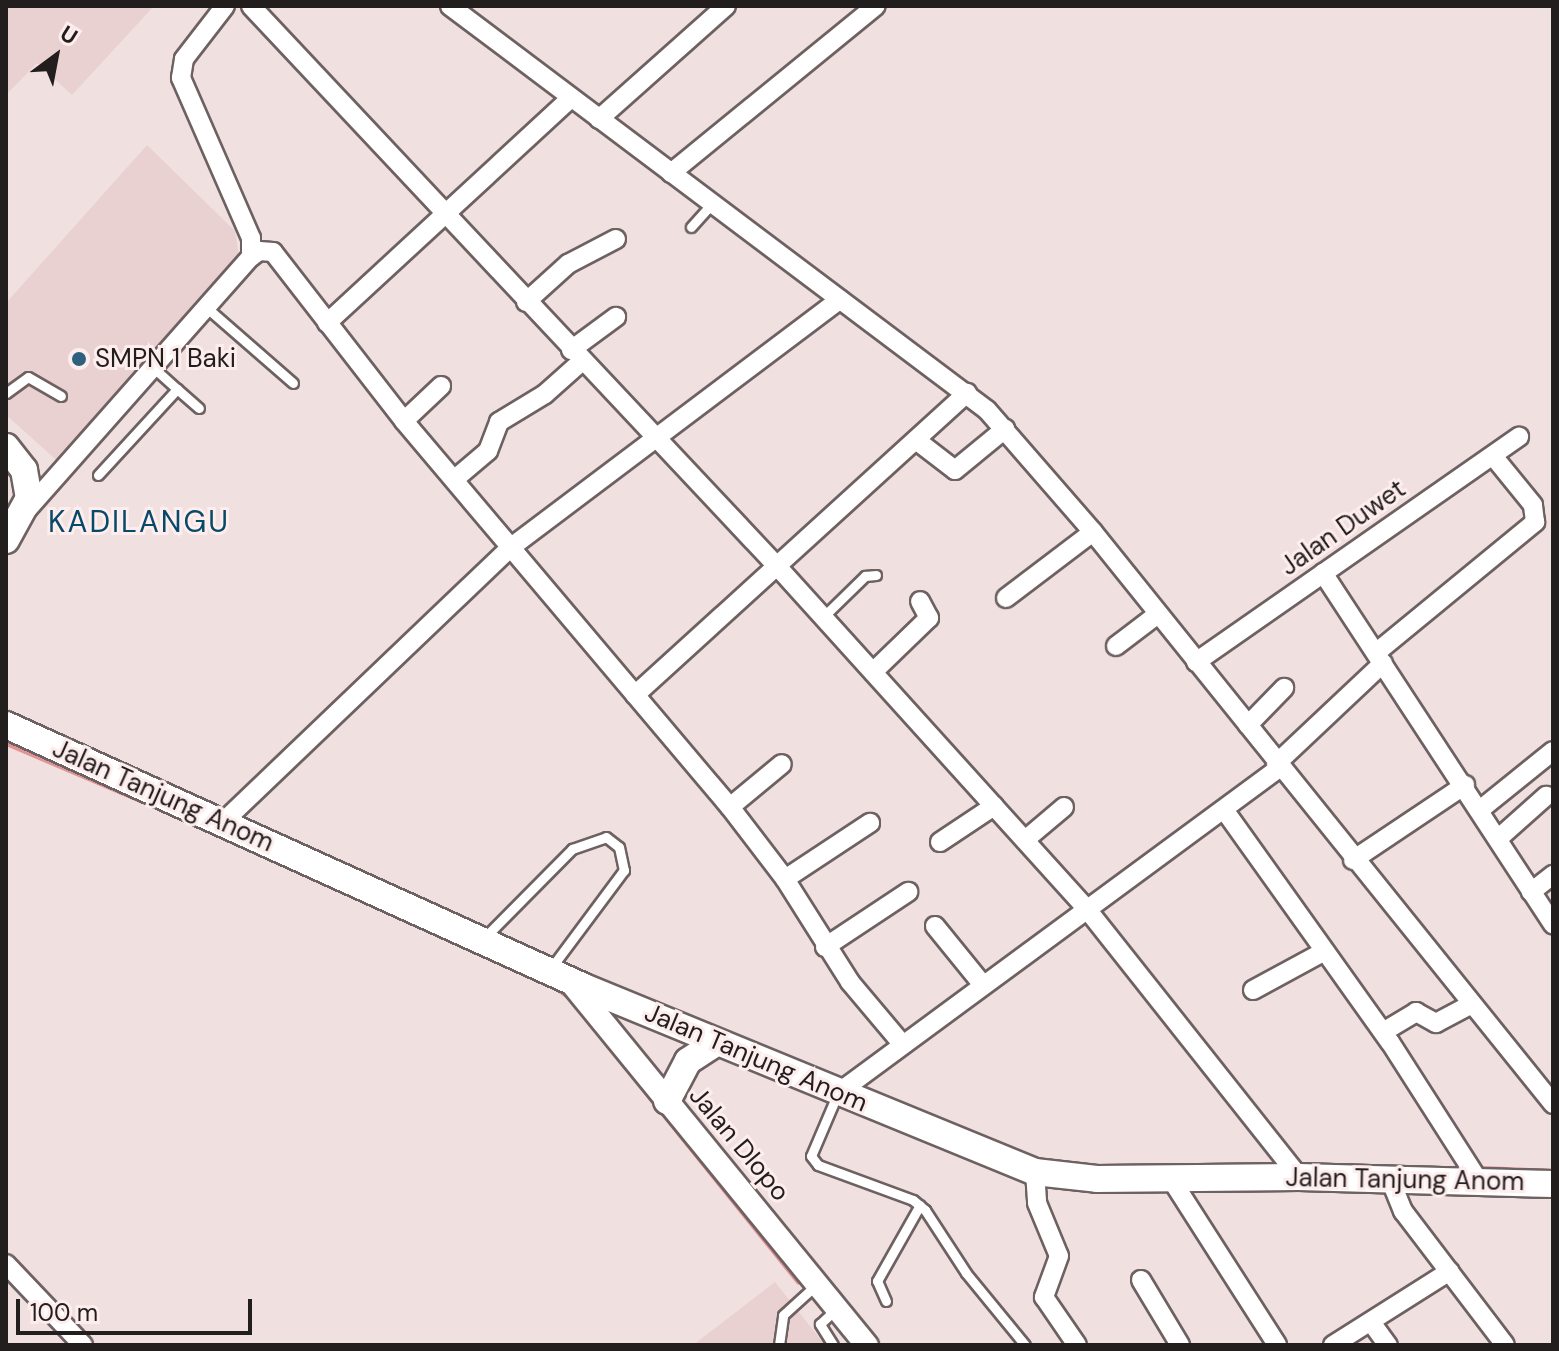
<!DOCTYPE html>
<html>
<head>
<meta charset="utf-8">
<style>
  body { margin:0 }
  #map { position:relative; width:1559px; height:1351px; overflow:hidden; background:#f0e0e0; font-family:"DM Sans",sans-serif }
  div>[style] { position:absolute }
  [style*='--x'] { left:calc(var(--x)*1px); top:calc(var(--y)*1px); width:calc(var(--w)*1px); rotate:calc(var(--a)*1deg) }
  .built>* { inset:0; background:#ead1d1 }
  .stream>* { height:5px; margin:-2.5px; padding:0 2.5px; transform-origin:2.5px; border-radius:2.5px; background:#e19294 }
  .roads { filter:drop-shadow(2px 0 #6e6161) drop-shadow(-2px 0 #6e6161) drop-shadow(0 2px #6e6161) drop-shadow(0 -2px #6e6161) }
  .service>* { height:9px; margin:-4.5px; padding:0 4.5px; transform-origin:4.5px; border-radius:4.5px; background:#fff }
  .minor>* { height:18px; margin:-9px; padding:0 9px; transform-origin:9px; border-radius:9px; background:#fff }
  .tertiary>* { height:22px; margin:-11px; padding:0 11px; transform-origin:11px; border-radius:11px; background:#fff }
  .secondary>* { height:26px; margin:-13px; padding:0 13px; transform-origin:13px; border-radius:13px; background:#fff }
  .dots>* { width:22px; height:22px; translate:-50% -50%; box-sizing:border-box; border:4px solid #fdeded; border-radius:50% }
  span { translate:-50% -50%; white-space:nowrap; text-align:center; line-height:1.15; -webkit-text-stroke:6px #fdeded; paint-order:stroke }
  .poi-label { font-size:26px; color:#231e1e }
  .left { translate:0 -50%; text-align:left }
  .street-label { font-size:26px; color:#231e1e }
  .quarter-label { font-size:30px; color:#074968; letter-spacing:2px }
  .frame { position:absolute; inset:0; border:8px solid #231e1e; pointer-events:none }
  .north { position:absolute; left:16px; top:16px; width:80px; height:80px; -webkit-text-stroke:6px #fdeded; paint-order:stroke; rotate:32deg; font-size:22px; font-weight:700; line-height:32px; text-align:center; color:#231e1e }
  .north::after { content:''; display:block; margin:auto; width:28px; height:36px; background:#231e1e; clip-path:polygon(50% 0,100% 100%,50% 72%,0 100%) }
  .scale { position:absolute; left:16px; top:1299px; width:236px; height:36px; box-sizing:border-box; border:4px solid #231e1e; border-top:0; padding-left:10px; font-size:24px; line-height:28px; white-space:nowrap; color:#231e1e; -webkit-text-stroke:6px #fdeded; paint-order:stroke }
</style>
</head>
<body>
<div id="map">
  <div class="built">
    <i style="clip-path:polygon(6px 6px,154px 6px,72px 95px,37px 63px,6px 95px)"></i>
    <i style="clip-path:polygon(147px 145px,235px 231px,239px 257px,61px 464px,6px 415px,6px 303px)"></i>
    <i style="clip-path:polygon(775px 1282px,825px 1345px,693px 1345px)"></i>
  </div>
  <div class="stream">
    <i style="--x:6;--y:743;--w:163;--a:23.1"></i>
    <i style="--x:555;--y:987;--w:22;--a:36"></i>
    <i style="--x:578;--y:1008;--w:351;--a:51.2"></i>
    <i style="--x:1481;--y:1168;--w:72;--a:2.4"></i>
  </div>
  <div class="roads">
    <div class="service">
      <i style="--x:691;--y:227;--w:30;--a:-48"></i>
      <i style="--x:207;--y:308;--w:114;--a:41.1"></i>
      <i style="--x:177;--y:389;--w:29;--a:41"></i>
      <i style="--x:6;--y:393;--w:27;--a:-36"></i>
      <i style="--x:28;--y:377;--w:38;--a:30"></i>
      <i style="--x:98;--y:475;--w:117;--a:-47.4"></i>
      <i style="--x:177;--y:389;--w:31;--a:-138"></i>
      <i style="--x:823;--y:617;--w:59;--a:-44.3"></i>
      <i style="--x:865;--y:576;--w:11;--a:-5"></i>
      <i style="--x:485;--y:937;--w:124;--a:-45.3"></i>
      <i style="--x:572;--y:849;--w:36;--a:-19"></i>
      <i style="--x:606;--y:837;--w:16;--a:38"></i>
      <i style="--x:619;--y:847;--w:24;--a:78"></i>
      <i style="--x:624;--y:870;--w:122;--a:126.7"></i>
      <i style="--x:837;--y:1095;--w:66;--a:113.1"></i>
      <i style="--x:811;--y:1156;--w:11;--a:52"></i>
      <i style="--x:818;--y:1165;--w:101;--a:20.2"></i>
      <i style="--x:913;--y:1200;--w:16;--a:40"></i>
      <i style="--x:925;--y:1210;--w:75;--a:56.9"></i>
      <i style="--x:966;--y:1273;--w:93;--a:50.7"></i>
      <i style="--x:886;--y:1301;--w:22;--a:-114"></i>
      <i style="--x:877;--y:1281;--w:87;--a:-60.5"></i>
      <i style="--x:779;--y:1345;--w:30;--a:-82"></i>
      <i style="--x:783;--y:1315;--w:45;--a:-42.3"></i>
      <i style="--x:833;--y:1345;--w:25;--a:-122"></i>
      <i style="--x:820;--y:1324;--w:23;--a:-43"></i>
    </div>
    <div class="minor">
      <i style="--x:251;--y:6;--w:767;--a:46.8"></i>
      <i style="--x:776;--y:565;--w:462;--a:47.9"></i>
      <i style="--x:1086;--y:908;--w:343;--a:51.6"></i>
      <i style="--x:450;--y:6;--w:672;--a:36.96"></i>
      <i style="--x:987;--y:410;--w:162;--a:49"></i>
      <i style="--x:1093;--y:532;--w:734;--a:51.19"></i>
      <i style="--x:599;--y:119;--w:170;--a:-41.7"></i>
      <i style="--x:671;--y:173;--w:264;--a:-39.2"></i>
      <i style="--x:251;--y:257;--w:10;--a:-37"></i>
      <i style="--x:259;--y:251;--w:14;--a:4"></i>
      <i style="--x:273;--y:252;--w:214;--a:52.2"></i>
      <i style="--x:404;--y:421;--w:505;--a:49.82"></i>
      <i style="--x:730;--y:807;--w:91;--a:52.6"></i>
      <i style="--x:785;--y:879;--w:122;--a:57.7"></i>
      <i style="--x:850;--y:982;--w:82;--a:49.9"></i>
      <i style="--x:526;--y:302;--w:57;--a:-42.1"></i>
      <i style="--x:568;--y:264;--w:54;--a:-27.5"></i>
      <i style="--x:327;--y:323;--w:332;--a:-42.7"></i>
      <i style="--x:571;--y:350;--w:56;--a:-36.3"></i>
      <i style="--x:404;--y:421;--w:51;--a:-43.4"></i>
      <i style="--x:916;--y:440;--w:49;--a:37.6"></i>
      <i style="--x:955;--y:470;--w:65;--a:-39.4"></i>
      <i style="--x:456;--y:478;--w:42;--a:-40.2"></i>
      <i style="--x:488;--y:451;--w:31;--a:-69"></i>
      <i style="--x:499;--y:422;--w:54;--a:-31.3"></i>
      <i style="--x:545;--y:394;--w:50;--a:-41.7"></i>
      <i style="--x:25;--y:512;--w:341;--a:-48.5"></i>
      <i style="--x:251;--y:257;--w:19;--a:-90"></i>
      <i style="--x:251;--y:238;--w:175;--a:-113.6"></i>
      <i style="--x:181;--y:78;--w:19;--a:-81"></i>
      <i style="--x:184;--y:59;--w:67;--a:-52.3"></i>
      <i style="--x:1323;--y:573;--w:420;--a:56.8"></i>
      <i style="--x:1006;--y:598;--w:109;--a:-37.2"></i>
      <i style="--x:1116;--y:646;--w:53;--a:-37.3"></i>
      <i style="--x:1377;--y:652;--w:205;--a:-39.4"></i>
      <i style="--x:1535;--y:522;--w:17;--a:-97"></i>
      <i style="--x:1533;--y:505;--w:63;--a:-129.2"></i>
      <i style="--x:1196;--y:662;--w:394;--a:-34.9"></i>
      <i style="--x:873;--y:672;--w:78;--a:-44"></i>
      <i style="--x:929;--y:618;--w:19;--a:-118"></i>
      <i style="--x:635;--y:695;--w:449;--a:-42.3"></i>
      <i style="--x:1248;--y:725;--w:52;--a:-45.8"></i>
      <i style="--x:1276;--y:764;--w:147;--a:-43.3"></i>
      <i style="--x:730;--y:807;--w:67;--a:-39.6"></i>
      <i style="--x:1481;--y:809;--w:92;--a:-38.9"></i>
      <i style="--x:1225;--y:811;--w:284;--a:54.5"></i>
      <i style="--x:1390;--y:1042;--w:165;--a:57.4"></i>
      <i style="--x:221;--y:824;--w:400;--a:-43.7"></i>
      <i style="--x:510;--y:548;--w:413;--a:-37"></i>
      <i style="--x:1500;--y:837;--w:62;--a:-41.7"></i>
      <i style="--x:1025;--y:840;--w:51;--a:-40.2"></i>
      <i style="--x:940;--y:842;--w:65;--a:-33.7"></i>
      <i style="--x:1353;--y:860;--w:135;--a:-33.8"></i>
      <i style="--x:785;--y:879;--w:102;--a:-33.4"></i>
      <i style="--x:1531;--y:892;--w:28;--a:-38"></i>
      <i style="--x:935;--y:926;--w:76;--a:50.9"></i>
      <i style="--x:825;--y:947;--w:100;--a:-33.5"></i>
      <i style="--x:1253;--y:990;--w:80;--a:-28.5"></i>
      <i style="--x:1383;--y:1032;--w:39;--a:-31"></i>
      <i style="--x:1416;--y:1012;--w:23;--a:29"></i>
      <i style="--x:1436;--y:1023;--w:40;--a:-28"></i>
      <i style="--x:838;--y:1093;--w:548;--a:-36.39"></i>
      <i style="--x:1035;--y:1172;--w:31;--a:86"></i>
      <i style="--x:1037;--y:1203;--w:57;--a:67.5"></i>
      <i style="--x:1059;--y:1256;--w:44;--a:110.1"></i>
      <i style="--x:1044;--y:1297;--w:58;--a:55.5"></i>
      <i style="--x:1171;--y:1179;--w:197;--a:57.4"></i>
      <i style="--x:1390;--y:1179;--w:35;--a:68"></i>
      <i style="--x:1403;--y:1211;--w:168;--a:52.7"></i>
      <i style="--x:6;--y:1264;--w:112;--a:46.5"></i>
      <i style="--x:1141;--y:1280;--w:76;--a:59"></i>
      <i style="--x:1371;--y:1322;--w:29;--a:54"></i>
      <i style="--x:1333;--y:1345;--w:138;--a:-32.3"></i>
    </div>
    <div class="tertiary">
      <i style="--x:568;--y:979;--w:473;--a:50.8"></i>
    </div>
    <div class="secondary">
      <i style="--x:6;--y:447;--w:29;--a:52"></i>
      <i style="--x:24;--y:470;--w:28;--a:80"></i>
      <i style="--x:29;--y:498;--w:48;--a:118.7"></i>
      <i style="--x:6;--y:725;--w:635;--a:24.38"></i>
      <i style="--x:584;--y:987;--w:487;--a:22.3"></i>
      <i style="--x:1035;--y:1172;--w:62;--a:6.4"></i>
      <i style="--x:1097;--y:1179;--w:202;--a:-0.6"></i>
      <i style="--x:1299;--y:1177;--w:254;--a:1.6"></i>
      <i style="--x:667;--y:1101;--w:45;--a:-62.3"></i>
      <i style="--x:688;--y:1061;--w:33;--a:-33"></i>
    </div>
  </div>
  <div class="dots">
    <i style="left:79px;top:359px;background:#2f617e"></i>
  </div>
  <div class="poi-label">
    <span class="left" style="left:95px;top:359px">SMPN 1 Baki</span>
  </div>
  <div class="street-label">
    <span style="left:1343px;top:528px;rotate:-35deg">Jalan Duwet</span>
    <span style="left:163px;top:796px;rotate:24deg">Jalan Tanjung Anom</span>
    <span style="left:756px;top:1058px;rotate:23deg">Jalan Tanjung Anom</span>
    <span style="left:739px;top:1144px;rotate:50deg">Jalan Dlopo</span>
    <span style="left:1405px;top:1180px;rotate:1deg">Jalan Tanjung Anom</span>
  </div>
  <div class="quarter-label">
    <span style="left:139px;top:522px">KADILANGU</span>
  </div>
  <div class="frame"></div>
  <div class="north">U</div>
  <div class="scale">100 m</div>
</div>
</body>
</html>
